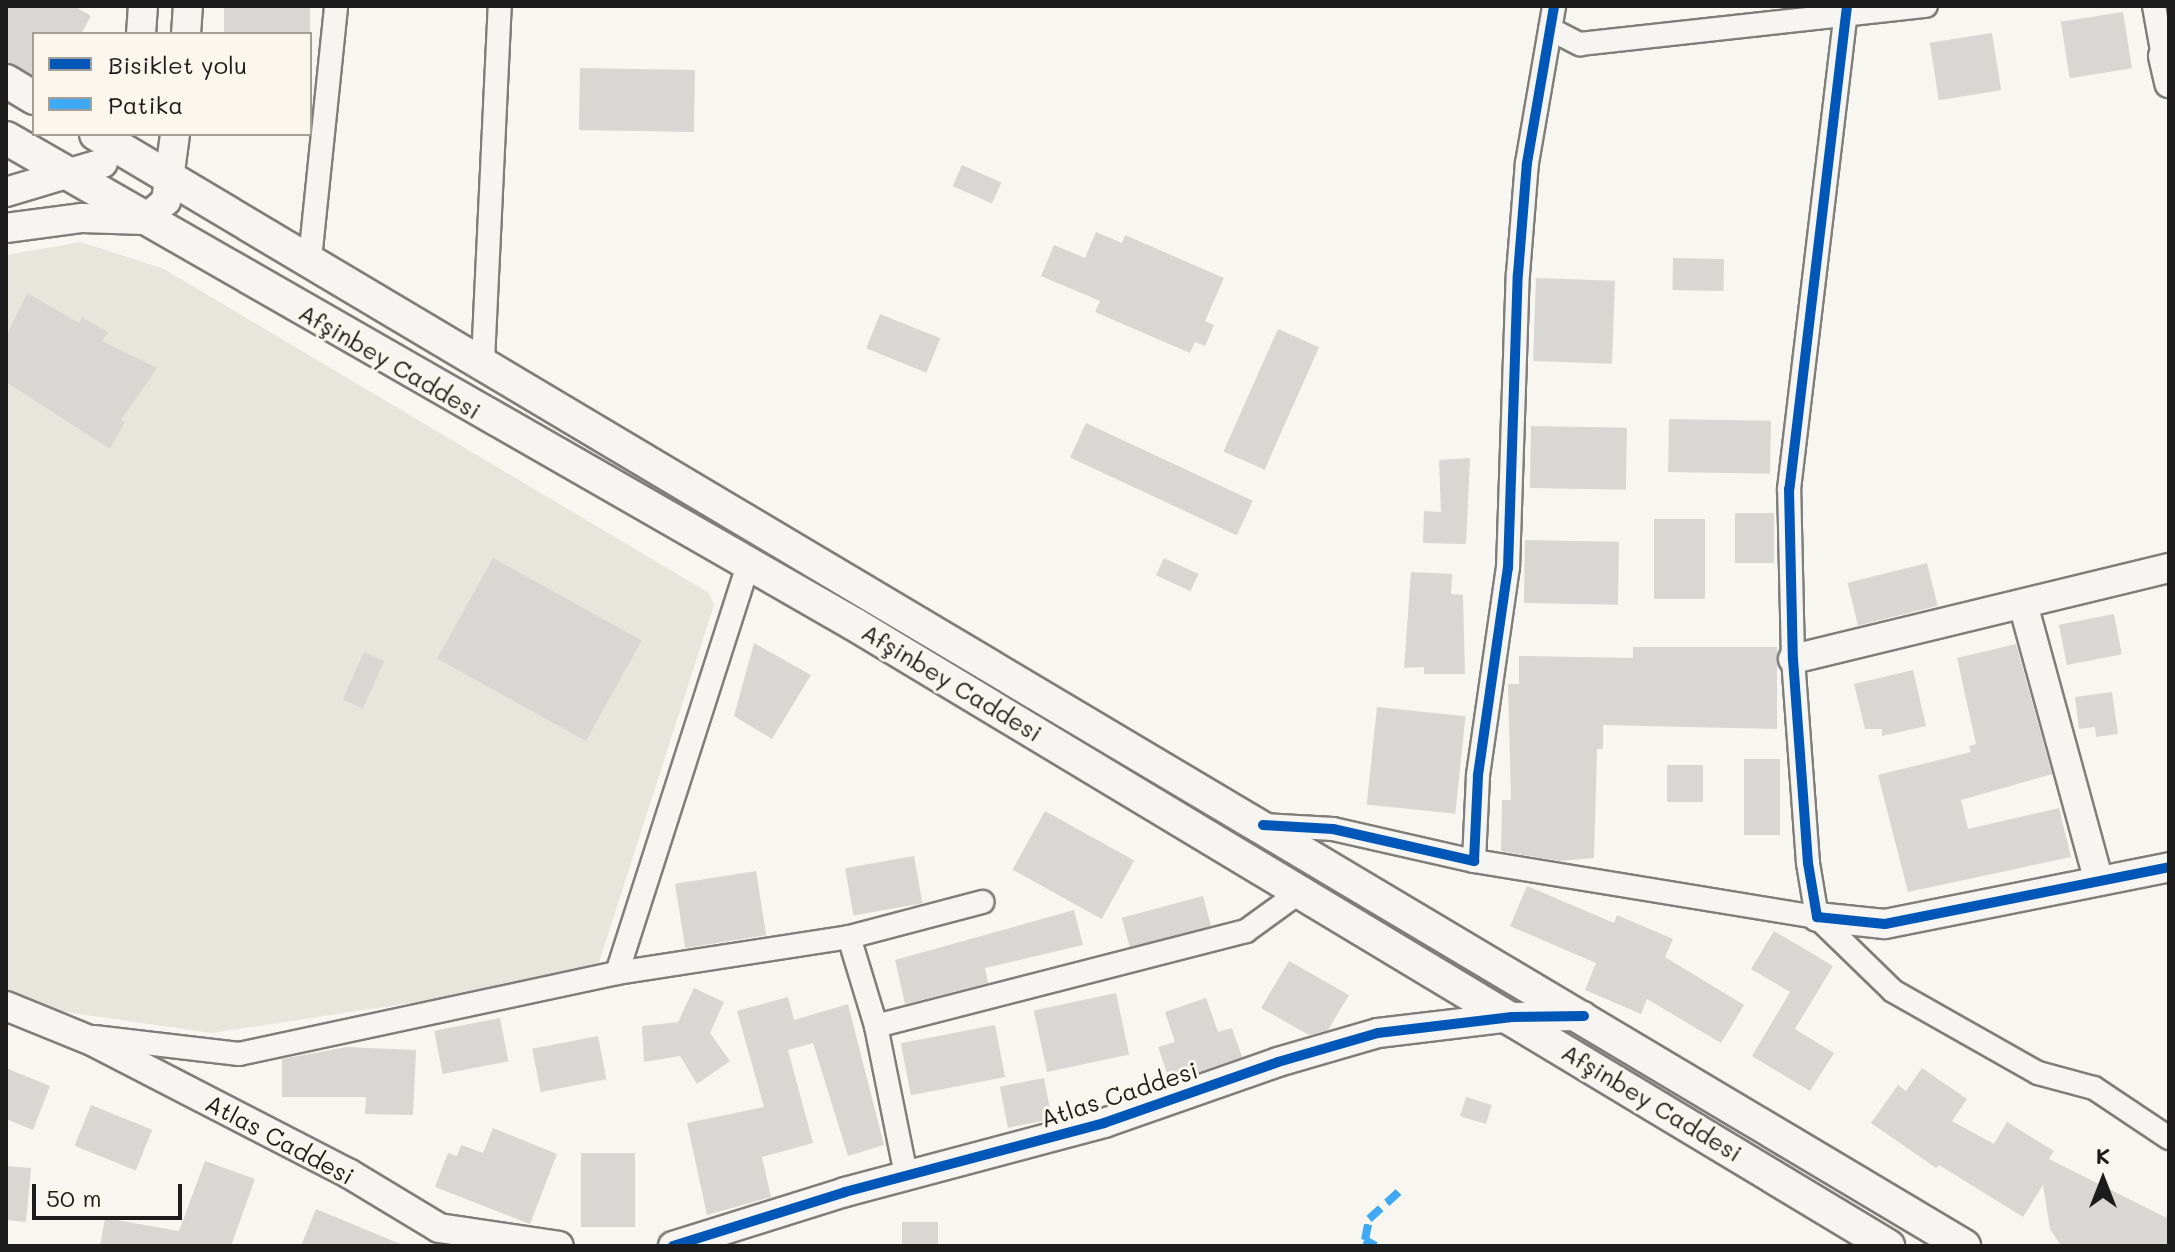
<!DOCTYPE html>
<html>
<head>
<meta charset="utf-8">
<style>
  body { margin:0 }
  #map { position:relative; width:2175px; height:1252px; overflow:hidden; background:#f8f6f0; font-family:Mali,sans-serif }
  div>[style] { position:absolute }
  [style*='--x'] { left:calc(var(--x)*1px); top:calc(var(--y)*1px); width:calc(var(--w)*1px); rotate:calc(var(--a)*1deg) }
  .built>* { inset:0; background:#e8e5dd }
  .building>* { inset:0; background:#d9d7d3; transform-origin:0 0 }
  .roads { filter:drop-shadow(2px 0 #7f7e7b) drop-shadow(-2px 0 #7f7e7b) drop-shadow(0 2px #7f7e7b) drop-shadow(0 -2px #7f7e7b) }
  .minor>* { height:22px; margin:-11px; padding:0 11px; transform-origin:11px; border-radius:11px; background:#f6f5f1 }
  .tertiary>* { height:28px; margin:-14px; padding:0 14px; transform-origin:14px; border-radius:14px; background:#f6f5f1 }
  .secondary>* { height:32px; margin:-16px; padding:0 16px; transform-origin:16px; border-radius:16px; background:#f6f5f1 }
  .quiet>* { height:8px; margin-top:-4px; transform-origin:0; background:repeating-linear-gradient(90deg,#3fa9f5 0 16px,transparent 0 24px) }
  .cycleway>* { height:10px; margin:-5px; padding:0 5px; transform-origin:5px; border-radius:5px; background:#0057b8 }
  span { translate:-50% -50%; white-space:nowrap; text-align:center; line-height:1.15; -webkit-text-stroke:6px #fbf7ec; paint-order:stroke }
  .street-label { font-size:24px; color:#1c1c1c }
  .frame { position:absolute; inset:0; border:8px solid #1c1c1c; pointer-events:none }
  .legend { position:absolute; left:32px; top:32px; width:280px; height:104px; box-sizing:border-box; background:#fbf7ec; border:2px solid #a29f99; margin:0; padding:10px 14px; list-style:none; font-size:24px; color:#1c1c1c }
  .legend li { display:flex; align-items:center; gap:16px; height:40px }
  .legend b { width:40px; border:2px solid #a29f99 }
  .north { position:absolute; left:2063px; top:1140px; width:80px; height:80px; -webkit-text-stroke:6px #fbf7ec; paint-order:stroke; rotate:0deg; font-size:22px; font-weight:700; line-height:32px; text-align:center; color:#1c1c1c }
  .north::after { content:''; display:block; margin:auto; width:28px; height:36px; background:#1c1c1c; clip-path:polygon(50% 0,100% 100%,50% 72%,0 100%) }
  .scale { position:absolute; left:32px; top:1184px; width:150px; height:36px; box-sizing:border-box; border:4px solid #1c1c1c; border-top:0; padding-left:10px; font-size:24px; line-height:28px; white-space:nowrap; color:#1c1c1c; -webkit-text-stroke:6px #fbf7ec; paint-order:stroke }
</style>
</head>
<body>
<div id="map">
  <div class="built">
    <i style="clip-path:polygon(81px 242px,164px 269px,709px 593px,714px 605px,595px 975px,212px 1033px,44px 1009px,6px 996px,6px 255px)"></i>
  </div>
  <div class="building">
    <i style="clip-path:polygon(6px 6px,74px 6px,91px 16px,81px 34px,34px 34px,34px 76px,6px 62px)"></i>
    <i style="left:224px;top:6px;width:86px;height:28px"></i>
    <i style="left:2123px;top:12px;width:57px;height:63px;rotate:81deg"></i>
    <i style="left:1992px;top:33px;width:58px;height:63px;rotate:81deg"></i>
    <i style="left:580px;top:68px;width:115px;height:62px;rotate:1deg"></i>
    <i style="left:962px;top:165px;width:43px;height:23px;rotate:24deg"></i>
    <i style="clip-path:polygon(1096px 232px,1122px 243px,1125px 235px,1224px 278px,1205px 321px,1214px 325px,1205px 346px,1195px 342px,1190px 353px,1095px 312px,1100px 301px,1041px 276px,1054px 245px,1085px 258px)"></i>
    <i style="left:1673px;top:258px;width:51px;height:32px;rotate:1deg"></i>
    <i style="left:1536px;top:278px;width:79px;height:83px;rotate:2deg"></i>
    <i style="clip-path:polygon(27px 293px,79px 323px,82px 317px,108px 332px,102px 341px,157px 368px,121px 420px,125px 422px,110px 449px,6px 382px,6px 337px)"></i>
    <i style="left:880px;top:314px;width:65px;height:37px;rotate:22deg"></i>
    <i style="left:1278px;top:329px;width:45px;height:134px;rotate:24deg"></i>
    <i style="left:1669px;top:419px;width:102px;height:53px;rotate:1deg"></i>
    <i style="left:1086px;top:423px;width:184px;height:38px;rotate:25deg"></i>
    <i style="left:1531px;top:426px;width:96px;height:62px;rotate:1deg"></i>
    <i style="clip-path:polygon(1470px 458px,1466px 544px,1423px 543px,1424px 511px,1441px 512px,1439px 460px)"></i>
    <i style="left:1735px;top:513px;width:39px;height:50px"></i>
    <i style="left:1654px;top:519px;width:51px;height:80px"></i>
    <i style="left:1525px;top:540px;width:94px;height:63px;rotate:1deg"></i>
    <i style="left:493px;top:558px;width:170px;height:115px;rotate:29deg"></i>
    <i style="left:1164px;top:558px;width:38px;height:19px;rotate:25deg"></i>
    <i style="left:1927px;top:563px;width:44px;height:82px;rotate:76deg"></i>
    <i style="clip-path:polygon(1411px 572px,1452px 574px,1451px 594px,1463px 595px,1465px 674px,1424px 674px,1424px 667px,1404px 668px)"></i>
    <i style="left:2114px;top:614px;width:41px;height:56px;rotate:79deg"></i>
    <i style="clip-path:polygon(754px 643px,811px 675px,772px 739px,734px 716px)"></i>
    <i style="clip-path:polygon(2016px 644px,2052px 774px,1961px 800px,1968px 829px,2059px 808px,2071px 857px,1908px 892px,1878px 775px,1971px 752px,1969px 746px,1976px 744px,1957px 658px)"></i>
    <i style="clip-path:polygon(1633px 647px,1777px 647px,1777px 729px,1603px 725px,1603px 749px,1597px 749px,1594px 858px,1560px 861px,1501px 851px,1502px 800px,1511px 800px,1508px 684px,1519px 684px,1519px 656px,1633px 658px)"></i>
    <i style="left:364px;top:652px;width:22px;height:52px;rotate:24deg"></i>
    <i style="clip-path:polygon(1913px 670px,1926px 726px,1882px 736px,1882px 729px,1865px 729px,1854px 684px)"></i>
    <i style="clip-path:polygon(2112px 692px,2118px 734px,2096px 737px,2095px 727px,2079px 729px,2075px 697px)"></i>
    <i style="left:1377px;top:707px;width:89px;height:98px;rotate:6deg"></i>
    <i style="left:1744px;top:759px;width:36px;height:76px"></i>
    <i style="left:1703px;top:765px;width:37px;height:36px;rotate:90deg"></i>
    <i style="left:1045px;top:811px;width:102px;height:67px;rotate:29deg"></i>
    <i style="left:914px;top:856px;width:48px;height:70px;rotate:80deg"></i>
    <i style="left:756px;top:871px;width:65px;height:82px;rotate:81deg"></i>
    <i style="clip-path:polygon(1527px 886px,1614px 923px,1617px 915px,1673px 939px,1665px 957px,1744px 1005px,1721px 1043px,1647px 999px,1641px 1014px,1585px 990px,1596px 963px,1510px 926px)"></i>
    <i style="left:1203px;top:896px;width:31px;height:84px;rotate:75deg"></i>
    <i style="clip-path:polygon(1074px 910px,1083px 945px,985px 968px,988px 983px,905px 1004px,895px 960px)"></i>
    <i style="clip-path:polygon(1774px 931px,1833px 966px,1795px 1029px,1834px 1053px,1810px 1091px,1752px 1056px,1790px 992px,1751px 969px)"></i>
    <i style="clip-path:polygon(1289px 961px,1349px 995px,1328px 1030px,1309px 1035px,1261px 1008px)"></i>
    <i style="clip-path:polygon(694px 988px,724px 1002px,710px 1033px,730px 1061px,697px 1084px,680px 1056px,644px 1062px,642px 1026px,678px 1022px)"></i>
    <i style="left:1116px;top:993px;width:63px;height:84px;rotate:78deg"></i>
    <i style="clip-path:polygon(788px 997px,794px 1020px,848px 1004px,884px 1145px,848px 1156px,813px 1043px,788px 1050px,813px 1143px,762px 1157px,771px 1197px,707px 1215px,687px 1123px,764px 1107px,737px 1011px)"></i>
    <i style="clip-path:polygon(1206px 998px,1218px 1032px,1232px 1028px,1242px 1057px,1170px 1082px,1158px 1047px,1175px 1042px,1165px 1012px)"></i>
    <i style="left:500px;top:1018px;width:44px;height:67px;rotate:79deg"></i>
    <i style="left:995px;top:1025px;width:53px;height:96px;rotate:79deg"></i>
    <i style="left:598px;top:1036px;width:44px;height:67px;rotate:79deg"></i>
    <i style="clip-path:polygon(347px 1047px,416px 1050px,413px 1115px,365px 1114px,366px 1097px,282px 1097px,282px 1059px)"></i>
    <i style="clip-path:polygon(6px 1068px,50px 1086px,33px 1130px,6px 1119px)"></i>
    <i style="clip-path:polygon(1922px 1068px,1967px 1099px,1952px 1121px,1994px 1144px,2007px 1122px,2054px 1151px,2049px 1159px,2169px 1219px,2169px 1246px,2061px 1246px,2050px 1229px,2043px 1185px,2023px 1217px,1939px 1165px,1936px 1168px,1871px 1123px,1898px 1085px,1906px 1091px)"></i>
    <i style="left:1044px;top:1078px;width:42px;height:45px;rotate:79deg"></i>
    <i style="left:1466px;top:1097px;width:27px;height:20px;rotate:17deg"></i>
    <i style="left:91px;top:1105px;width:66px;height:44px;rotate:22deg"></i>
    <i style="clip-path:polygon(493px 1128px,557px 1154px,530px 1224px,435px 1187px,448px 1153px,457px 1156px,461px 1145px,483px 1153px)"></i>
    <i style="left:581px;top:1153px;width:54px;height:74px"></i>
    <i style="clip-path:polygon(205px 1161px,255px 1179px,231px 1246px,100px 1246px,105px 1218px,179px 1231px)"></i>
    <i style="clip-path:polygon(6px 1166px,31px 1168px,26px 1222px,6px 1220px)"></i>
    <i style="clip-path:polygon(316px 1209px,405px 1246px,301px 1246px)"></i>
    <i style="left:902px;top:1222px;width:36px;height:24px"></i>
  </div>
  <div class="roads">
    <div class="minor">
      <i style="--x:2154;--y:6;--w:51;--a:79.8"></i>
      <i style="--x:1550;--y:29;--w:34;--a:27"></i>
      <i style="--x:1580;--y:44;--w:348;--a:-6.3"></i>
      <i style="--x:310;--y:259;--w:254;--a:-84.1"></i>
      <i style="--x:483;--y:361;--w:355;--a:-87.3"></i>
      <i style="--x:1263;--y:825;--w:70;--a:3.3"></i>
      <i style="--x:1333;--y:829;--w:145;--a:12.8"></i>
      <i style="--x:1474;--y:861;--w:86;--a:-87.3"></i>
      <i style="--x:1478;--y:775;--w:209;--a:-81.8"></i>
      <i style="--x:1508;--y:568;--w:294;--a:-88.1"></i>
      <i style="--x:1518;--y:274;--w:111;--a:-85.4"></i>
      <i style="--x:1527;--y:163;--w:159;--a:-80.2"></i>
      <i style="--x:1474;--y:861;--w:348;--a:9.3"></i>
      <i style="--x:1817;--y:917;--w:106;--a:44.2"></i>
      <i style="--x:1893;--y:991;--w:167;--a:29.5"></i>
      <i style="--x:2038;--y:1073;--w:58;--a:15"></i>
      <i style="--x:2094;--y:1088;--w:90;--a:33.7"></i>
      <i style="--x:1817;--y:917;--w:55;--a:-99.5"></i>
      <i style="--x:1808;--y:863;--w:205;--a:-94.2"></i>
      <i style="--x:1793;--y:659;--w:170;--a:-91.3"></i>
      <i style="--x:1789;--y:489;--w:486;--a:-83.2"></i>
      <i style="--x:849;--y:937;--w:93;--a:73.1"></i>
      <i style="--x:876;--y:1026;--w:152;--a:78.6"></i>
      <i style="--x:617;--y:973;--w:428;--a:-72.2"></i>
      <i style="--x:876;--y:1026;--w:382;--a:-14.4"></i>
      <i style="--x:1246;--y:931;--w:68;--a:-36"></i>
      <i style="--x:94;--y:1037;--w:146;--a:6.7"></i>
      <i style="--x:239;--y:1054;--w:387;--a:-12.1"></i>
      <i style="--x:617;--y:973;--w:235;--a:-8.8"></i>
      <i style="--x:849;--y:937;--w:138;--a:-14.7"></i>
    </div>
    <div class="tertiary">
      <i style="--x:141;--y:34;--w:28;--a:-86"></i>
      <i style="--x:186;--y:34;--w:28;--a:-86"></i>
      <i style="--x:2163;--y:56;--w:28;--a:77"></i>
      <i style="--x:6;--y:192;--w:101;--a:-16.6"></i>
      <i style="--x:6;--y:228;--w:77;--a:-7.5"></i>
      <i style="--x:82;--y:218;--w:62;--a:1.8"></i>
      <i style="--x:144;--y:220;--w:29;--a:-41"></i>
      <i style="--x:166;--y:201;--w:68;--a:-82.3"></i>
      <i style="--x:2023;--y:604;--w:287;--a:74.7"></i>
      <i style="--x:1793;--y:659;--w:387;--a:-13.6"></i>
      <i style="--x:1817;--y:917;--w:68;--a:5.9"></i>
      <i style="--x:1885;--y:924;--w:290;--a:-11.3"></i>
      <i style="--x:6;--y:1006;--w:95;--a:22.2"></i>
      <i style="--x:94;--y:1042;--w:286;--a:27.3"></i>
      <i style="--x:348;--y:1173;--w:106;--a:31.1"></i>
      <i style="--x:439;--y:1228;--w:121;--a:8.5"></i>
      <i style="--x:673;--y:1246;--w:180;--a:-17.4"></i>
      <i style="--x:845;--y:1192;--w:268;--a:-14.9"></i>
      <i style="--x:1104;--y:1123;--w:184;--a:-19.3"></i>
      <i style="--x:1278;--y:1062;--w:104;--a:-16.2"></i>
      <i style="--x:1378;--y:1033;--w:135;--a:-6.8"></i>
      <i style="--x:1512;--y:1017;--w:71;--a:-0.8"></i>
    </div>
    <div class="secondary">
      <i style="--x:6;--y:81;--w:33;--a:31"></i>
      <i style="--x:96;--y:134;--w:2174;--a:30.76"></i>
      <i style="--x:6;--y:138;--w:977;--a:29.82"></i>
      <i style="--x:854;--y:624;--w:1207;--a:31.03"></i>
    </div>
  </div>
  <div class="quiet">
    <i style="--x:1376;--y:1246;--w:13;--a:-151"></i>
    <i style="--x:1365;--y:1240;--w:21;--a:-79"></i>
    <i style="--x:1369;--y:1219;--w:46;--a:-42.4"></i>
  </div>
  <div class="cycleway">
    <i style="--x:1847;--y:6;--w:486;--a:96.8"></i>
    <i style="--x:1789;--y:489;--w:170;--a:88.7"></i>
    <i style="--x:1793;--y:659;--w:205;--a:85.8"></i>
    <i style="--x:1808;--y:863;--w:55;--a:80.5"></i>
    <i style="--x:1817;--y:917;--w:68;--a:5.9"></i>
    <i style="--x:1885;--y:924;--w:290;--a:-11.3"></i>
    <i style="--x:1263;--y:825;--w:70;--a:3.3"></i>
    <i style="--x:1333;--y:829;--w:145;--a:12.8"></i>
    <i style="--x:1474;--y:861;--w:86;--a:-87.3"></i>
    <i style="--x:1478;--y:775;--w:209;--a:-81.8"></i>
    <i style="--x:1508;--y:568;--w:294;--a:-88.1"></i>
    <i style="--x:1518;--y:274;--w:111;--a:-85.4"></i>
    <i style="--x:1527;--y:163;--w:159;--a:-80.2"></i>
    <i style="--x:673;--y:1246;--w:180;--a:-17.4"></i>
    <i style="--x:845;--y:1192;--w:268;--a:-14.9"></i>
    <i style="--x:1104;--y:1123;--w:184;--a:-19.3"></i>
    <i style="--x:1278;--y:1062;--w:104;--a:-16.2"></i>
    <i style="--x:1378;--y:1033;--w:135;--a:-6.8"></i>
    <i style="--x:1512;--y:1017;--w:72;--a:-0.8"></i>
  </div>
  <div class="street-label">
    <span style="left:390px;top:361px;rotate:30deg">Afşinbey Caddesi</span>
    <span style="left:952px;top:682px;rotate:31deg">Afşinbey Caddesi</span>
    <span style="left:1119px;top:1094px;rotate:-18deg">Atlas Caddesi</span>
    <span style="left:1652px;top:1102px;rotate:31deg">Afşinbey Caddesi</span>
    <span style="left:280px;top:1139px;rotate:28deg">Atlas Caddesi</span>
  </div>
  <div class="frame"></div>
  <ul class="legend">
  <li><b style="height:10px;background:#0057b8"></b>Bisiklet yolu</li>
  <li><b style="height:10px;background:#3fa9f5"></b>Patika</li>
  </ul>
  <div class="north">K</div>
  <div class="scale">50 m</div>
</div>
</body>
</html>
